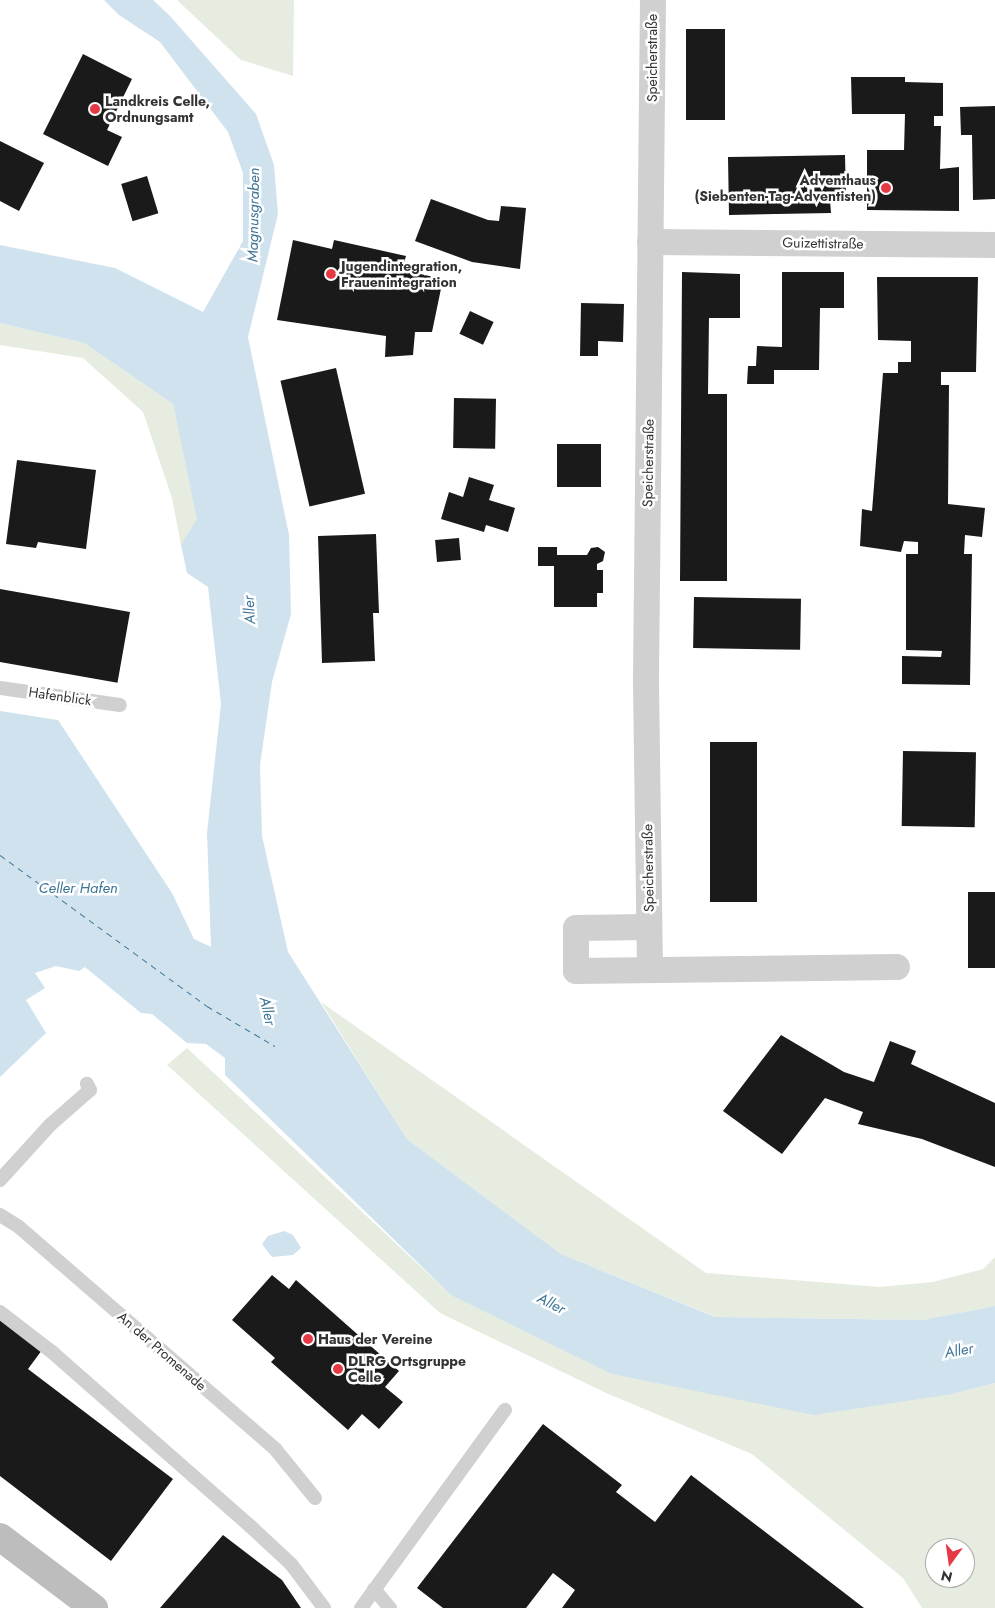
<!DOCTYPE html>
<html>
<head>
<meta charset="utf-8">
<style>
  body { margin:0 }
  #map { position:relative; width:995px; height:1608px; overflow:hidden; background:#fff; font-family:Jost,sans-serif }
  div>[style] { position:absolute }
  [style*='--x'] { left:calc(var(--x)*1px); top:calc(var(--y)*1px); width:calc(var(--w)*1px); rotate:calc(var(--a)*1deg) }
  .green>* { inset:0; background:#e6ecdf }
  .water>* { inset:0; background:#cfe2ee }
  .ferry>* { height:1px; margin-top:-0.5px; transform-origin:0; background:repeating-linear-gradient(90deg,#3f7597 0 6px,transparent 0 11px) }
  .building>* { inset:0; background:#1a1a1a; transform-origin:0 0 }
  .lane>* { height:14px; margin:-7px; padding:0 7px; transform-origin:7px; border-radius:7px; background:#d0d0d0 }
  .street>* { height:26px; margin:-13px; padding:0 13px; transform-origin:13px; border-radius:13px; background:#d0d0d0 }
  .secondary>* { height:28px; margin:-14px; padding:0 14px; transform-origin:14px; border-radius:14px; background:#bdbdbd }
  .dots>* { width:14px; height:14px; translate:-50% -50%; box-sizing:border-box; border:2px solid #fff; border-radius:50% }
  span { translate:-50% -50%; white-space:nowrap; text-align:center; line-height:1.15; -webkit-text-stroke:5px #fff; paint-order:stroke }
  .street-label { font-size:14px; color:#333 }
  .poi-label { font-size:14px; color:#333; font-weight:700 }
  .left { translate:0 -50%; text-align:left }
  .right { translate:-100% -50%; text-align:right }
  .water-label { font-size:15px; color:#3f7597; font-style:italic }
  .north { position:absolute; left:925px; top:1538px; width:50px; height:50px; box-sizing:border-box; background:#fff; border:1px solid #adadad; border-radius:50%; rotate:194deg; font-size:14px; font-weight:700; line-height:20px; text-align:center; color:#333 }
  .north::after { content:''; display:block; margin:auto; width:18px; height:22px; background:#e63946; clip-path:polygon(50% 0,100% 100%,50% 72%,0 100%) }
</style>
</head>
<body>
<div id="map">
  <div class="green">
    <i style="clip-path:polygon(177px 0,294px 0,293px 76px,241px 60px)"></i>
    <i style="clip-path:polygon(0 323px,84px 343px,173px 404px,198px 519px,181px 545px,172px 498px,143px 412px,83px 358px,0 345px)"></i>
    <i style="clip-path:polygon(321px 1002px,706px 1273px,879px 1287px,933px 1282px,983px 1269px,995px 1257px,995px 1306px,923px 1320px,716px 1317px,561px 1254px,407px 1139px)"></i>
    <i style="clip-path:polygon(evenodd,187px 1048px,451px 1295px,952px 1394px,995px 1383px,995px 1608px,922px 1608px,903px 1578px,752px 1454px,606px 1393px,440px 1313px,167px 1065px,187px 1048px,935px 1548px,965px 1548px,965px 1578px,935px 1578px,935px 1548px)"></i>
  </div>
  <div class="water">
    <i style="clip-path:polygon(104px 0,153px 0,170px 16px,256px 114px,274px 165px,278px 214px,248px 337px,289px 535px,291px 614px,272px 682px,260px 765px,262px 836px,288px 952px,407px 1139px,561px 1254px,715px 1317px,923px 1320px,995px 1306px,995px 1383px,952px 1394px,814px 1415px,612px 1374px,451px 1295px,225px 1075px,225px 1058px,206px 1044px,187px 1043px,152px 1014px,141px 1013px,85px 967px,79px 971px,56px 966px,35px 973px,45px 988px,26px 1000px,46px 1033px,0 1077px,0 711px,58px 720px,172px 893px,194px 939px,211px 947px,207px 833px,221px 704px,208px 587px,187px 573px,181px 545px,197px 519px,173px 404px,84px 343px,0 323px,0 245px,115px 268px,203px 312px,243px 241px,243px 173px,228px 132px,160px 42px,119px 15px)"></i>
    <i style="clip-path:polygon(284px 1231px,293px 1235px,301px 1248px,293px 1255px,272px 1257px,262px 1244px,268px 1236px)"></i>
  </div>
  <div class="ferry">
    <i style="--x:0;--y:855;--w:256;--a:36.1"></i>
    <i style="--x:207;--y:1006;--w:79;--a:30.5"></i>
  </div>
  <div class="building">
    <i style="left:686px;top:29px;width:39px;height:91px"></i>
    <i style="clip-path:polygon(83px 54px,132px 79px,107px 130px,122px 137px,108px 166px,43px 134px)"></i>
    <i style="clip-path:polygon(851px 77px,905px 77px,905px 82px,943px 83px,943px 116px,934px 116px,934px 126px,941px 126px,940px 169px,959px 167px,959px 211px,867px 210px,867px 150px,904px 150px,905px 114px,852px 114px)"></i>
    <i style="clip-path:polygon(995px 106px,995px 199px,973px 200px,972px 135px,961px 135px,960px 107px)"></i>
    <i style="clip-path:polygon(0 141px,44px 163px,19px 211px,0 201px)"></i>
    <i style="clip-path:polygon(845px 155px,846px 199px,830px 200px,831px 213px,729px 215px,728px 157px)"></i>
    <i style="left:147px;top:176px;width:39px;height:27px;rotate:73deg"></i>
    <i style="clip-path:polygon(431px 199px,488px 220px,499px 221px,501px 206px,526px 208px,520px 269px,472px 262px,415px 241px)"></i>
    <i style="clip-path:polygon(293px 240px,332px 249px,334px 240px,406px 256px,402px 270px,443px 279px,432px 332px,415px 332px,413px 355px,385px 357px,386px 336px,277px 320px)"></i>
    <i style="clip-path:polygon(682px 272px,740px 274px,740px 318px,709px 318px,708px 394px,727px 394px,727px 581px,680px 581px)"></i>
    <i style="clip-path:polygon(782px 272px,844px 272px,844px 308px,820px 308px,819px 370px,774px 370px,774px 384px,747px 384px,748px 366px,756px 366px,757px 346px,782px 347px)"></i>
    <i style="clip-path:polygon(877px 277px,978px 277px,976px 372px,941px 372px,941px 385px,949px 385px,948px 504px,985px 508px,982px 537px,965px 535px,964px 554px,972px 554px,970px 685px,902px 684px,902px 656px,941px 657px,942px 651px,906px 650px,906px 554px,918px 554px,918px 542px,904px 541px,901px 552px,860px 546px,862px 509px,872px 511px,883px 373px,898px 373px,898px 362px,911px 362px,911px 341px,878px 340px)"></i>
    <i style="clip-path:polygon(581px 303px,624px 304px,623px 342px,598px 341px,598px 356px,580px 356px)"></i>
    <i style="left:470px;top:311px;width:26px;height:25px;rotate:25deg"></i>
    <i style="left:336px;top:368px;width:129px;height:57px;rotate:77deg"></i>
    <i style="left:454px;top:398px;width:42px;height:50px;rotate:1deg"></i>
    <i style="left:557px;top:444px;width:44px;height:43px"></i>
    <i style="clip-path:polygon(17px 460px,96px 470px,86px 549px,38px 542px,36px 548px,6px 544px)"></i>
    <i style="clip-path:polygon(469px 477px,494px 485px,489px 500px,515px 508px,508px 532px,486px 525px,484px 532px,441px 519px,449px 492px,463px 497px)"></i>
    <i style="clip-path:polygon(376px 534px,379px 613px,373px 613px,375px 661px,322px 663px,318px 536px)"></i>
    <i style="left:459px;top:538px;width:22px;height:24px;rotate:85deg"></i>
    <i style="clip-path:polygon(538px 547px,557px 547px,557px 555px,587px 555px,591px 548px,598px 547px,605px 552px,603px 561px,597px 564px,597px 570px,603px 570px,603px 593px,597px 593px,597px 607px,554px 607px,554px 566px,538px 566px)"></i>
    <i style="left:0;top:589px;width:132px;height:72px;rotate:10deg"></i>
    <i style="left:694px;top:597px;width:107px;height:51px;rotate:1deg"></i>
    <i style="left:710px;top:742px;width:47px;height:160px"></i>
    <i style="left:903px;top:751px;width:73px;height:75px;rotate:1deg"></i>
    <i style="left:968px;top:892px;width:27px;height:76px"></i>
    <i style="clip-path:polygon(781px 1035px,844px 1072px,874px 1082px,890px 1041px,916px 1051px,911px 1064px,995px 1103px,995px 1167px,922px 1139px,858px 1124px,863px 1112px,825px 1098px,782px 1154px,723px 1111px)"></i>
    <i style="clip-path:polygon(272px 1275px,289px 1289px,296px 1280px,399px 1371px,385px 1387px,403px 1402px,379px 1429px,362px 1414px,348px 1430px,271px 1362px,275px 1358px,232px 1320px)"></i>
    <i style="clip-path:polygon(0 1319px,42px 1350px,28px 1369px,173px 1479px,111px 1561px,0 1476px)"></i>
    <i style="clip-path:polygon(543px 1424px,622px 1485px,616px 1492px,655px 1522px,691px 1475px,864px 1608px,562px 1608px,575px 1590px,553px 1573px,526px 1608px,443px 1608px,417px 1588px)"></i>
    <i style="clip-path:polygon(223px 1535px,282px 1580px,301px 1608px,160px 1608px)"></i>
  </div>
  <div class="lane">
    <i style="--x:0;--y:688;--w:121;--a:8.1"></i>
    <i style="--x:0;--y:1180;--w:74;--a:-47.7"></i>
    <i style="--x:50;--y:1125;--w:53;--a:-41.2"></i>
    <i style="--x:90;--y:1090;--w:7;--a:-117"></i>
    <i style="--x:0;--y:1215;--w:22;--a:32"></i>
    <i style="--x:19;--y:1227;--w:340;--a:40.9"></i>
    <i style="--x:276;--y:1450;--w:62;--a:50.9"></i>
    <i style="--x:0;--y:1312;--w:66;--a:37.6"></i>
    <i style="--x:52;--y:1352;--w:264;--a:41.3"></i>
    <i style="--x:250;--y:1526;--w:56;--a:42.8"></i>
    <i style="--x:291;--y:1564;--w:55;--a:53.1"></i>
    <i style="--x:374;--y:1589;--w:25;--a:50"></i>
    <i style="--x:361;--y:1608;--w:245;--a:-54"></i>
  </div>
  <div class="street">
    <i style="--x:650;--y:242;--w:345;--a:0.5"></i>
    <i style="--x:649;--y:927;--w:73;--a:179.2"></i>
    <i style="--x:576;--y:928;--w:43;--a:90"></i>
    <i style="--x:576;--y:971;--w:321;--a:-0.7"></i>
    <i style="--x:650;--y:970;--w:292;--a:-90.8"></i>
    <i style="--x:646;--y:678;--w:678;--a:-89.41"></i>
  </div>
  <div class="secondary">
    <i style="--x:0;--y:1537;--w:118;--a:37.1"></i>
  </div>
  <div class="dots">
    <i style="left:95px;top:109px;background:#e63946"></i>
    <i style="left:886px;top:188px;background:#e63946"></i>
    <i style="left:331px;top:274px;background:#e63946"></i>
    <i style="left:308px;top:1339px;background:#e63946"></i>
    <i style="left:338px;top:1369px;background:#e63946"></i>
  </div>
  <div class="street-label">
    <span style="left:652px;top:58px;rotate:-90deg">Speicherstraße</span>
    <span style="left:823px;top:243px;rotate:1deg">Guizettistraße</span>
    <span style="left:648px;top:463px;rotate:-89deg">Speicherstraße</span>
    <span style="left:60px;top:696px;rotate:8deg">Hafenblick</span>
    <span style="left:648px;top:868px;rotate:-91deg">Speicherstraße</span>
    <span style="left:162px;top:1351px;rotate:41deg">An der Promenade</span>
  </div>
  <div class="poi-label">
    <span class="left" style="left:105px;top:109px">Landkreis Celle,<br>Ordnungsamt</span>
    <span class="right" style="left:876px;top:188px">Adventhaus<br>(Siebenten-Tag-Adventisten)</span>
    <span class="left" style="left:341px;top:274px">Jugendintegration,<br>Frauenintegration</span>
    <span class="left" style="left:318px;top:1339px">Haus der Vereine</span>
    <span class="left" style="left:348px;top:1369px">DLRG Ortsgruppe<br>Celle</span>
  </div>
  <div class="water-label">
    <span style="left:254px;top:215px;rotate:-89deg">Magnusgraben</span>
    <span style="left:250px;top:610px;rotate:-94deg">Aller</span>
    <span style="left:78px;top:889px">Celler Hafen</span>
    <span style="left:267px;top:1011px;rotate:77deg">Aller</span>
    <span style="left:551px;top:1304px;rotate:27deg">Aller</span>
    <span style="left:959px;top:1351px;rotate:-10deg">Aller</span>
  </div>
  <div class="north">N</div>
</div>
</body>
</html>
